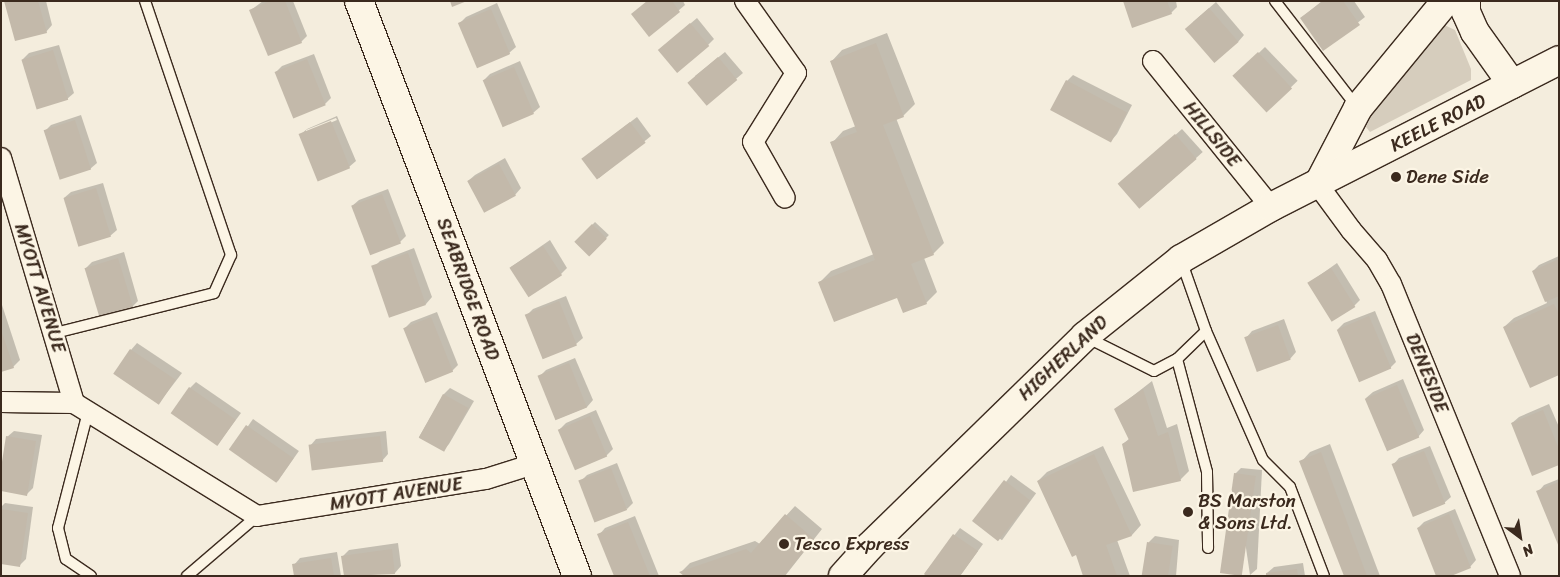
<!DOCTYPE html>
<html>
<head>
<meta charset="utf-8">
<style>
  body { margin:0 }
  #map { position:relative; width:1560px; height:577px; overflow:hidden; background:#f4eddd; font-family:Sriracha,sans-serif }
  div>[style] { position:absolute }
  [style*='--x'] { left:calc(var(--x)*1px); top:calc(var(--y)*1px); width:calc(var(--w)*1px); rotate:calc(var(--a)*1deg) }
  .green>* { inset:0; background:#d6cdbd }
  .shadow>* { inset:0; background:#0003; transform-origin:0 0 }
  .building>* { inset:0; background:#c3b9aa; transform-origin:0 0 }
  .roads { filter:drop-shadow(1px 0 #3b2a1e) drop-shadow(-1px 0 #3b2a1e) drop-shadow(0 1px #3b2a1e) drop-shadow(0 -1px #3b2a1e) }
  .lane>* { height:10px; margin:-5px; padding:0 5px; transform-origin:5px; border-radius:5px; background:#fcf5e5 }
  .street>* { height:20px; margin:-10px; padding:0 10px; transform-origin:10px; border-radius:10px; background:#fcf5e5 }
  .secondary>* { height:28px; margin:-14px; padding:0 14px; transform-origin:14px; border-radius:14px; background:#fcf5e5 }
  .primary>* { height:28px; margin:-14px; padding:0 14px; transform-origin:14px; border-radius:14px; background:#fcf5e5 }
  .dots>* { width:14px; height:14px; translate:-50% -50%; box-sizing:border-box; border:2px solid #fcf5e5; border-radius:50% }
  span { translate:-50% -50%; white-space:nowrap; text-align:center; line-height:1.15; -webkit-text-stroke:4.5px #fcf5e5; paint-order:stroke }
  .street-label { font-size:19px; color:#3b2a1e }
  .poi-label { font-size:19px; color:#3b2a1e }
  .left { translate:0 -50%; text-align:left }
  .frame { position:absolute; inset:0; border:2px solid #3b2a1e; pointer-events:none }
  .north { position:absolute; left:1495px; top:512px; width:50px; height:50px; -webkit-text-stroke:4px #fcf5e5; paint-order:stroke; rotate:149deg; font-size:14px; font-weight:700; line-height:20px; text-align:center; color:#3b2a1e }
  .north::after { content:''; display:block; margin:auto; width:18px; height:22px; background:#3b2a1e; clip-path:polygon(50% 0,100% 100%,50% 72%,0 100%) }
</style>
</head>
<body>
<div id="map">
  <div class="green">
    <i style="clip-path:polygon(1440px 23px,1455px 30px,1471px 69px,1471px 80px,1370px 132px,1366px 127px,1374px 109px)"></i>
  </div>
  <div class="shadow">
    <i style="clip-path:polygon(5px 1px,46px 1px,52px 25px,46px 32px)"></i>
    <i style="clip-path:polygon(263px 1px,293px 1px,307px 36px,301px 42px,251px 10px)"></i>
    <i style="clip-path:polygon(647px 1px,683px 1px,685px 5px,650px 35px)"></i>
    <i style="clip-path:polygon(1124px 1px,1176px 1px,1177px 7px,1171px 13px)"></i>
    <i style="clip-path:polygon(1322px 1px,1354px 1px,1365px 17px,1324px 49px,1301px 18px)"></i>
    <i style="clip-path:polygon(1216px 2px,1244px 35px,1238px 42px,1193px 22px)"></i>
    <i style="clip-path:polygon(497px 3px,516px 47px,509px 53px,460px 23px,466px 17px)"></i>
    <i style="clip-path:polygon(697px 18px,714px 39px,708px 45px,659px 50px)"></i>
    <i style="clip-path:polygon(887px 33px,915px 104px,903px 116px,896px 118px,944px 243px,933px 254px,924px 258px,937px 292px,926px 303px,898px 296px,820px 282px,831px 271px,874px 254px,832px 143px,843px 131px,856px 126px,831px 62px,842px 50px)"></i>
    <i style="clip-path:polygon(59px 45px,74px 93px,67px 99px,22px 60px,29px 53px)"></i>
    <i style="left:1265px;top:47px;width:47px;height:42px;rotate:46deg"></i>
    <i style="clip-path:polygon(725px 52px,743px 73px,706px 104px,695px 76px)"></i>
    <i style="clip-path:polygon(314px 54px,331px 98px,325px 104px,276px 72px,282px 66px)"></i>
    <i style="clip-path:polygon(520px 61px,540px 107px,533px 113px,484px 80px,490px 74px)"></i>
    <i style="clip-path:polygon(1073px 75px,1132px 105px,1117px 134px,1111px 141px,1067px 81px)"></i>
    <i style="clip-path:polygon(81px 115px,97px 163px,90px 169px,45px 131px,51px 125px)"></i>
    <i style="clip-path:polygon(evenodd,337px 116px,356px 161px,349px 167px,300px 135px,307px 129px,337px 116px,336px 118px,337px 120px,306px 133px,306px 130px,336px 118px)"></i>
    <i style="clip-path:polygon(637px 117px,651px 136px,599px 178px,590px 153px)"></i>
    <i style="left:1182px;top:129px;width:31px;height:74px;rotate:48deg"></i>
    <i style="clip-path:polygon(505px 158px,521px 188px,515px 195px,468px 181px,475px 175px)"></i>
    <i style="clip-path:polygon(103px 183px,117px 230px,110px 236px,64px 198px,71px 192px)"></i>
    <i style="clip-path:polygon(388px 189px,406px 236px,400px 242px,352px 206px,359px 200px)"></i>
    <i style="left:595px;top:222px;width:19px;height:28px;rotate:43deg"></i>
    <i style="clip-path:polygon(550px 240px,567px 268px,561px 274px,511px 267px)"></i>
    <i style="clip-path:polygon(414px 248px,432px 297px,426px 304px,392px 316px,374px 267px,380px 261px)"></i>
    <i style="clip-path:polygon(124px 252px,138px 301px,132px 307px,86px 268px,92px 262px)"></i>
    <i style="clip-path:polygon(1559px 256px,1559px 374px,1504px 327px,1514px 318px,1547px 303px,1533px 271px,1539px 265px)"></i>
    <i style="clip-path:polygon(1337px 263px,1360px 300px,1354px 306px,1309px 283px)"></i>
    <i style="clip-path:polygon(566px 296px,583px 338px,576px 344px,527px 315px,533px 309px)"></i>
    <i style="clip-path:polygon(2px 305px,20px 360px,13px 367px,1px 371px)"></i>
    <i style="clip-path:polygon(1375px 311px,1396px 362px,1390px 368px,1338px 329px,1344px 323px)"></i>
    <i style="clip-path:polygon(437px 312px,458px 365px,452px 371px,405px 328px,411px 322px)"></i>
    <i style="clip-path:polygon(1284px 319px,1296px 352px,1290px 359px,1246px 338px,1252px 331px)"></i>
    <i style="clip-path:polygon(137px 343px,182px 373px,159px 403px,131px 350px)"></i>
    <i style="clip-path:polygon(575px 358px,593px 400px,587px 407px,557px 419px,539px 377px,546px 370px)"></i>
    <i style="clip-path:polygon(1403px 379px,1424px 430px,1418px 437px,1366px 398px,1373px 392px)"></i>
    <i style="clip-path:polygon(1152px 381px,1167px 428px,1177px 424px,1189px 471px,1180px 480px,1123px 444px,1130px 438px,1116px 409px)"></i>
    <i style="clip-path:polygon(196px 382px,241px 413px,218px 444px,190px 388px)"></i>
    <i style="clip-path:polygon(450px 388px,474px 401px,449px 444px,443px 450px,419px 437px,444px 394px)"></i>
    <i style="clip-path:polygon(1549px 404px,1559px 427px,1559px 464px,1512px 423px,1519px 417px)"></i>
    <i style="clip-path:polygon(596px 410px,613px 449px,606px 456px,560px 429px,566px 423px)"></i>
    <i style="left:253px;top:419px;width:56px;height:37px;rotate:35deg"></i>
    <i style="clip-path:polygon(14px 431px,42px 435px,33px 488px,27px 494px,7px 437px)"></i>
    <i style="clip-path:polygon(386px 431px,388px 454px,382px 461px,310px 446px,316px 439px)"></i>
    <i style="clip-path:polygon(1330px 444px,1380px 576px,1345px 576px,1301px 462px,1310px 452px)"></i>
    <i style="clip-path:polygon(1103px 446px,1141px 525px,1132px 535px,1117px 540px,1130px 576px,1085px 576px,1077px 554px,1038px 481px,1047px 472px)"></i>
    <i style="clip-path:polygon(1430px 446px,1451px 497px,1444px 503px,1393px 465px,1399px 458px)"></i>
    <i style="clip-path:polygon(617px 463px,633px 503px,627px 509px,581px 481px,587px 475px)"></i>
    <i style="clip-path:polygon(1241px 468px,1262px 470px,1257px 569px,1250px 575px,1235px 474px)"></i>
    <i style="left:1011px;top:475px;width:31px;height:58px;rotate:36deg"></i>
    <i style="clip-path:polygon(1559px 479px,1559px 543px,1538px 492px,1544px 485px)"></i>
    <i style="clip-path:polygon(5px 503px,33px 507px,26px 559px,19px 566px,1px 563px,1px 507px)"></i>
    <i style="clip-path:polygon(795px 506px,822px 529px,785px 576px,686px 576px,681px 572px,690px 563px,755px 541px,760px 544px)"></i>
    <i style="clip-path:polygon(1455px 509px,1476px 560px,1470px 567px,1418px 528px,1424px 522px)"></i>
    <i style="clip-path:polygon(635px 516px,659px 576px,615px 576px,599px 535px,605px 528px)"></i>
    <i style="clip-path:polygon(960px 528px,983px 544px,960px 576px,929px 576px,925px 573px)"></i>
    <i style="clip-path:polygon(1155px 536px,1179px 540px,1176px 576px,1145px 576px,1149px 542px)"></i>
    <i style="clip-path:polygon(398px 543px,401px 566px,395px 573px,345px 576px,343px 556px,349px 550px)"></i>
    <i style="clip-path:polygon(337px 552px,341px 576px,295px 576px,294px 565px,300px 558px)"></i>
    <i style="clip-path:polygon(1303px 563px,1305px 576px,1268px 576px,1267px 573px,1274px 567px)"></i>
  </div>
  <div class="building">
    <i style="clip-path:polygon(4px 1px,38px 1px,47px 33px,15px 41px)"></i>
    <i style="clip-path:polygon(270px 1px,285px 1px,302px 43px,268px 56px,249px 10px)"></i>
    <i style="clip-path:polygon(450px 1px,467px 1px,452px 7px)"></i>
    <i style="clip-path:polygon(647px 1px,672px 1px,680px 12px,649px 37px,631px 14px)"></i>
    <i style="clip-path:polygon(1123px 1px,1167px 1px,1172px 14px,1132px 28px)"></i>
    <i style="clip-path:polygon(1323px 1px,1343px 1px,1360px 25px,1323px 51px,1300px 18px)"></i>
    <i style="left:1209px;top:8px;width:45px;height:32px;rotate:49deg"></i>
    <i style="left:491px;top:9px;width:49px;height:36px;rotate:67deg"></i>
    <i style="left:690px;top:23px;width:30px;height:42px;rotate:50deg"></i>
    <i style="clip-path:polygon(876px 43px,904px 117px,883px 125px,934px 255px,911px 264px,927px 304px,903px 313px,897px 298px,834px 322px,818px 282px,875px 260px,830px 142px,857px 132px,830px 61px)"></i>
    <i style="left:53px;top:50px;width:52px;height:33px;rotate:73deg"></i>
    <i style="left:1258px;top:52px;width:50px;height:35px;rotate:47deg"></i>
    <i style="left:718px;top:57px;width:30px;height:40px;rotate:50deg"></i>
    <i style="left:307px;top:59px;width:50px;height:35px;rotate:68deg"></i>
    <i style="left:514px;top:67px;width:51px;height:34px;rotate:67deg"></i>
    <i style="left:1066px;top:80px;width:69px;height:34px;rotate:28deg"></i>
    <i style="left:75px;top:120px;width:52px;height:33px;rotate:72deg"></i>
    <i style="left:331px;top:121px;width:51px;height:35px;rotate:68deg"></i>
    <i style="left:630px;top:122px;width:26px;height:61px;rotate:53deg"></i>
    <i style="left:1175px;top:134px;width:33px;height:76px;rotate:49deg"></i>
    <i style="left:499px;top:164px;width:36px;height:36px;rotate:62deg"></i>
    <i style="left:96px;top:188px;width:51px;height:34px;rotate:73deg"></i>
    <i style="left:382px;top:194px;width:53px;height:33px;rotate:69deg"></i>
    <i style="left:592px;top:224px;width:21px;height:25px;rotate:45deg"></i>
    <i style="left:543px;top:246px;width:35px;height:40px;rotate:57deg"></i>
    <i style="left:408px;top:253px;width:55px;height:39px;rotate:71deg"></i>
    <i style="left:118px;top:258px;width:52px;height:35px;rotate:73deg"></i>
    <i style="clip-path:polygon(1559px 259px,1559px 296px,1545px 302px,1532px 271px)"></i>
    <i style="left:1331px;top:268px;width:46px;height:28px;rotate:58deg"></i>
    <i style="left:559px;top:301px;width:48px;height:37px;rotate:68deg"></i>
    <i style="clip-path:polygon(1554px 304px,1559px 314px,1559px 375px,1530px 388px,1503px 327px)"></i>
    <i style="left:1369px;top:316px;width:57px;height:35px;rotate:67deg"></i>
    <i style="left:431px;top:317px;width:59px;height:30px;rotate:68deg"></i>
    <i style="left:1278px;top:325px;width:37px;height:36px;rotate:70deg"></i>
    <i style="clip-path:polygon(1px 330px,14px 368px,1px 372px)"></i>
    <i style="left:130px;top:349px;width:55px;height:30px;rotate:34deg"></i>
    <i style="left:569px;top:363px;width:48px;height:34px;rotate:68deg"></i>
    <i style="left:1397px;top:385px;width:57px;height:35px;rotate:67deg"></i>
    <i style="left:189px;top:387px;width:57px;height:32px;rotate:35deg"></i>
    <i style="clip-path:polygon(1143px 389px,1158px 436px,1168px 432px,1181px 481px,1133px 492px,1122px 444px,1129px 440px,1114px 409px)"></i>
    <i style="left:443px;top:394px;width:29px;height:50px;rotate:29deg"></i>
    <i style="clip-path:polygon(1543px 410px,1559px 449px,1559px 465px,1532px 476px,1511px 423px)"></i>
    <i style="left:590px;top:416px;width:44px;height:35px;rotate:67deg"></i>
    <i style="left:246px;top:425px;width:58px;height:30px;rotate:35deg"></i>
    <i style="clip-path:polygon(6px 436px,36px 441px,27px 496px,1px 491px,1px 468px)"></i>
    <i style="left:380px;top:436px;width:26px;height:72px;rotate:83deg"></i>
    <i style="left:1424px;top:451px;width:57px;height:35px;rotate:68deg"></i>
    <i style="clip-path:polygon(1321px 452px,1367px 576px,1344px 576px,1299px 461px)"></i>
    <i style="clip-path:polygon(1094px 454px,1132px 536px,1106px 545px,1117px 576px,1083px 576px,1076px 555px,1072px 557px,1037px 481px)"></i>
    <i style="left:611px;top:468px;width:45px;height:35px;rotate:69deg"></i>
    <i style="left:1234px;top:473px;width:22px;height:101px;rotate:8deg"></i>
    <i style="left:1004px;top:480px;width:33px;height:52px;rotate:38deg"></i>
    <i style="clip-path:polygon(1559px 482px,1559px 547px,1536px 491px)"></i>
    <i style="clip-path:polygon(1px 509px,28px 513px,20px 567px,1px 564px)"></i>
    <i style="clip-path:polygon(785px 514px,814px 539px,784px 576px,684px 576px,679px 572px,746px 549px,751px 553px)"></i>
    <i style="clip-path:polygon(1449px 514px,1471px 568px,1451px 576px,1436px 576px,1417px 528px)"></i>
    <i style="clip-path:polygon(628px 522px,650px 576px,614px 576px,597px 534px)"></i>
    <i style="clip-path:polygon(953px 534px,978px 551px,960px 576px,926px 576px,924px 574px)"></i>
    <i style="left:1147px;top:542px;width:26px;height:34px;rotate:9deg"></i>
    <i style="clip-path:polygon(392px 549px,395px 574px,344px 576px,341px 556px)"></i>
    <i style="clip-path:polygon(331px 558px,334px 576px,294px 576px,292px 564px)"></i>
    <i style="clip-path:polygon(1297px 569px,1298px 576px,1266px 576px,1266px 573px)"></i>
  </div>
  <div class="roads">
    <div class="lane">
      <i style="--x:1275;--y:1;--w:134;--a:52.3"></i>
      <i style="--x:1181;--y:260;--w:75;--a:70.6"></i>
      <i style="--x:1206;--y:331;--w:141;--a:66.2"></i>
      <i style="--x:1263;--y:460;--w:38;--a:45"></i>
      <i style="--x:1290;--y:487;--w:95;--a:69.1"></i>
      <i style="--x:1206;--y:331;--w:40;--a:136"></i>
      <i style="--x:1177;--y:359;--w:117;--a:75.1"></i>
      <i style="--x:1207;--y:472;--w:76;--a:89.2"></i>
      <i style="--x:55;--y:333;--w:164;--a:-14.1"></i>
      <i style="--x:214;--y:293;--w:42;--a:-65.9"></i>
      <i style="--x:231;--y:255;--w:268;--a:-108.7"></i>
      <i style="--x:1086;--y:337;--w:76;--a:26.6"></i>
      <i style="--x:1154;--y:371;--w:26;--a:-28"></i>
      <i style="--x:88;--y:412;--w:120;--a:104.5"></i>
      <i style="--x:58;--y:528;--w:32;--a:76"></i>
      <i style="--x:66;--y:559;--w:30;--a:34"></i>
      <i style="--x:187;--y:576;--w:92;--a:-40.6"></i>
    </div>
    <div class="street">
      <i style="--x:745;--y:1;--w:88;--a:54.7"></i>
      <i style="--x:796;--y:73;--w:81;--a:121.9"></i>
      <i style="--x:753;--y:142;--w:64;--a:60.3"></i>
      <i style="--x:1153;--y:61;--w:188;--a:51.1"></i>
      <i style="--x:1;--y:158;--w:256;--a:73.4"></i>
      <i style="--x:74;--y:403;--w:215;--a:31.7"></i>
      <i style="--x:257;--y:516;--w:232;--a:-9.2"></i>
      <i style="--x:486;--y:479;--w:50;--a:-17.4"></i>
      <i style="--x:1318;--y:185;--w:56;--a:53.7"></i>
      <i style="--x:1351;--y:230;--w:40;--a:49"></i>
      <i style="--x:1377;--y:260;--w:28;--a:60"></i>
      <i style="--x:1391;--y:284;--w:315;--a:67.8"></i>
      <i style="--x:1;--y:402;--w:73;--a:0.8"></i>
    </div>
    <div class="secondary">
      <i style="--x:359;--y:1;--w:615;--a:69.24"></i>
      <i style="--x:1466;--y:1;--w:11;--a:90"></i>
      <i style="--x:1466;--y:12;--w:22;--a:66"></i>
      <i style="--x:1475;--y:32;--w:64;--a:54.6"></i>
      <i style="--x:1318;--y:185;--w:87;--a:-62.5"></i>
      <i style="--x:1358;--y:108;--w:139;--a:-50.6"></i>
    </div>
    <div class="primary">
      <i style="--x:843;--y:576;--w:39;--a:-48"></i>
      <i style="--x:869;--y:547;--w:302;--a:-44.3"></i>
      <i style="--x:1085;--y:336;--w:123;--a:-38.7"></i>
      <i style="--x:1181;--y:259;--w:104;--a:-30"></i>
      <i style="--x:1271;--y:207;--w:323;--a:-27"></i>
    </div>
  </div>
  <div class="dots">
    <i style="left:1396px;top:177px;background:#3b2a1e"></i>
    <i style="left:1188px;top:512px;background:#3b2a1e"></i>
    <i style="left:784px;top:544px;background:#3b2a1e"></i>
  </div>
  <div class="street-label">
    <span style="left:1438px;top:123px;rotate:-27deg">KEELE ROAD</span>
    <span style="left:1212px;top:134px;rotate:51deg">HILLSIDE</span>
    <span style="left:40px;top:288px;rotate:73deg">MYOTT AVENUE</span>
    <span style="left:468px;top:289px;rotate:70deg">SEABRIDGE ROAD</span>
    <span style="left:1063px;top:358px;rotate:-43deg">HIGHERLAND</span>
    <span style="left:1427px;top:373px;rotate:68deg">DENESIDE</span>
    <span style="left:396px;top:494px;rotate:-9deg">MYOTT AVENUE</span>
  </div>
  <div class="poi-label">
    <span class="left" style="left:1406px;top:177px">Dene Side</span>
    <span class="left" style="left:1198px;top:512px">BS Marston<br>&amp; Sons Ltd.</span>
    <span class="left" style="left:794px;top:544px">Tesco Express</span>
  </div>
  <div class="frame"></div>
  <div class="north">N</div>
</div>
</body>
</html>
